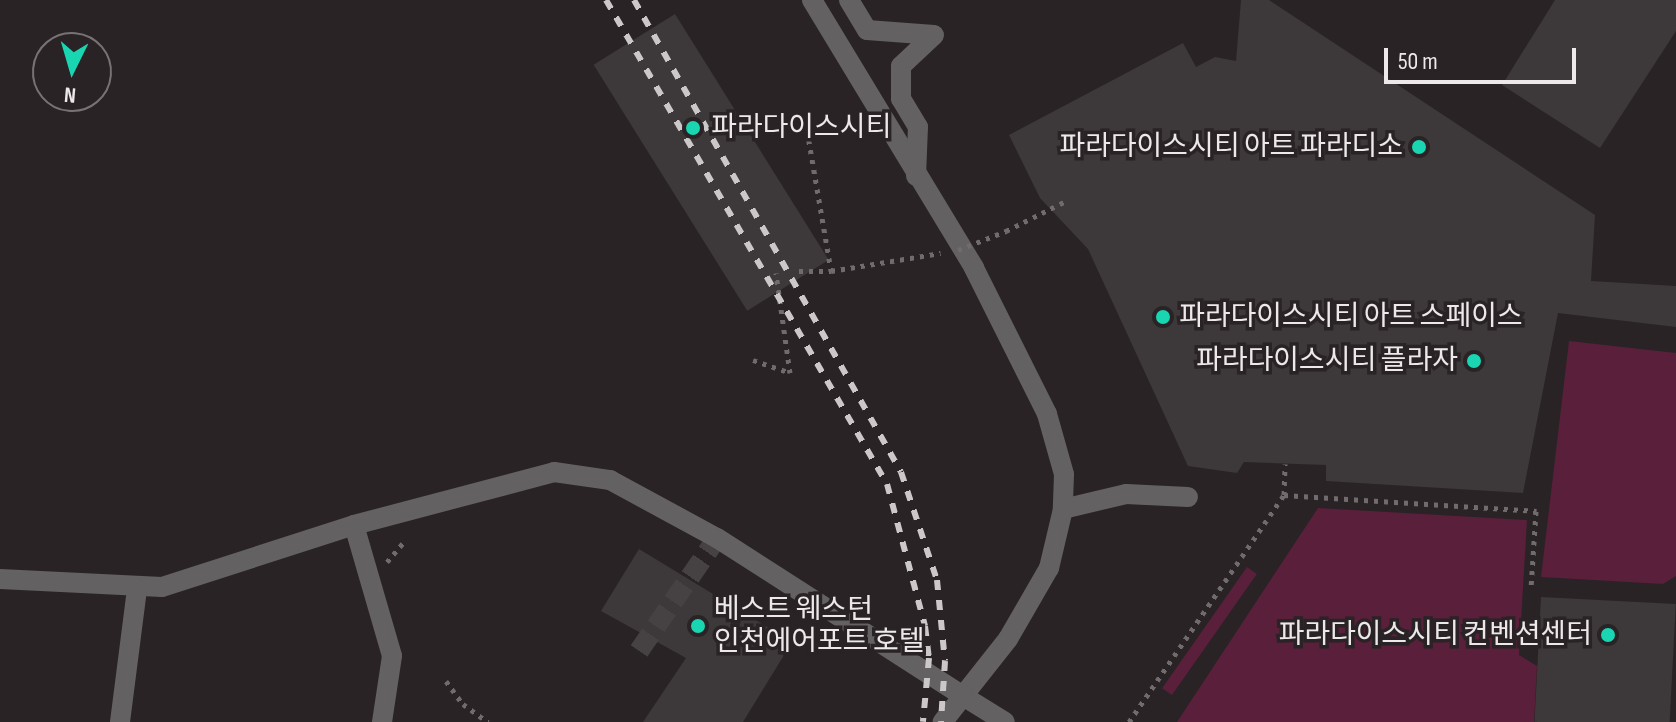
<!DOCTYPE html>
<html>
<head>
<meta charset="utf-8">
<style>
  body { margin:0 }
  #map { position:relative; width:1676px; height:722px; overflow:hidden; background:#292325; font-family:"Sofia Sans Condensed","Noto Sans KR",sans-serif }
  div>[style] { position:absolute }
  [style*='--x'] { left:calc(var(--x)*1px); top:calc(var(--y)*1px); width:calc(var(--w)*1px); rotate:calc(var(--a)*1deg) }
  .green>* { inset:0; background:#5a1f3a; transform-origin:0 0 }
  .building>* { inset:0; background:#3d3839; transform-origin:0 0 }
  .minor-tunnel>* { height:20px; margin-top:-10px; transform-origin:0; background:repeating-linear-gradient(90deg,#464143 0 20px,transparent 0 30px) }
  .path>* { height:5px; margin-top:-2.5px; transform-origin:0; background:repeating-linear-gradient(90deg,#706b6d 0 4px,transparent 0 10px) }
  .minor>* { height:20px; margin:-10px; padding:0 10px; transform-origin:10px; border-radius:10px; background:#646162 }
  .rail>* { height:6px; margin-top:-3px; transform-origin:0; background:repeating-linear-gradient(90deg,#ccc7c9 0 10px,transparent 0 20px) }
  .path-bridge>* { height:5px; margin-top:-2.5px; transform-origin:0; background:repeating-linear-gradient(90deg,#706b6d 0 4px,transparent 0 10px) }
  .dots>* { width:22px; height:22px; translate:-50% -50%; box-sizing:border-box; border:4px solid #292325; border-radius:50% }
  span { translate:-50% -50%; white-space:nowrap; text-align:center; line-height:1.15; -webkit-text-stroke:7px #292325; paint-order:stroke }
  .poi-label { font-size:28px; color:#ede9eb }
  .left { translate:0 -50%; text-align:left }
  .right { translate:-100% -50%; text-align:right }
  .north { position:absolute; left:32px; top:32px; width:80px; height:80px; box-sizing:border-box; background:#292325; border:2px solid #777274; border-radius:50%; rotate:185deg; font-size:22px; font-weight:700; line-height:32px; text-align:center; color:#ede9eb }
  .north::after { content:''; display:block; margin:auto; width:28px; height:36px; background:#1ad5b2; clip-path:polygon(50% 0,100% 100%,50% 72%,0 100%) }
  .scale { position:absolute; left:1384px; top:48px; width:192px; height:36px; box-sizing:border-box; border:4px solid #ede9eb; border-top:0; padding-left:10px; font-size:24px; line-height:28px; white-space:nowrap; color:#ede9eb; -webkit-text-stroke:6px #292325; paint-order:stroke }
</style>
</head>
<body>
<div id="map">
  <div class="green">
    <i style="clip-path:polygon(1569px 341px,1676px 353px,1676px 576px,1663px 584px,1541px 577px)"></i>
    <i style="clip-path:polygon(1318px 508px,1527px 520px,1519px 655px,1537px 666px,1534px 722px,1177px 722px)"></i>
    <i style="left:1247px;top:567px;width:12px;height:148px;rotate:35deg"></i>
  </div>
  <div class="building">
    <i style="clip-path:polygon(1241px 0,1269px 0,1595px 215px,1591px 281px,1676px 286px,1676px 327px,1558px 313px,1523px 493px,1326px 481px,1326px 465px,1244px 462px,1237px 473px,1188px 466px,1088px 249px,1040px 198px,1009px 135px,1183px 43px,1196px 67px,1215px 57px,1236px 61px)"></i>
    <i style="clip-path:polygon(1555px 0,1676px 0,1676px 31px,1600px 148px,1502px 85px)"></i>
    <i style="left:675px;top:14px;width:290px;height:96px;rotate:58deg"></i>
    <i style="clip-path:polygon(639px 549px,792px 642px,743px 722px,643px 722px,686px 658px,601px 611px)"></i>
    <i style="left:1541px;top:597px;width:135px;height:125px;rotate:3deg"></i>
  </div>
  <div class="minor-tunnel">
    <i style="--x:639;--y:651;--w:137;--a:-55.4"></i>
  </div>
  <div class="path">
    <i style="--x:807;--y:130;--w:143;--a:80.3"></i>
    <i style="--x:1006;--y:231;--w:67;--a:-26.6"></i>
    <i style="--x:799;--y:271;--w:32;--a:0"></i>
    <i style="--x:831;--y:271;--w:111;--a:-9.3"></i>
    <i style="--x:753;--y:360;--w:39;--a:19"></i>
    <i style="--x:790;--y:373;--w:101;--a:-98"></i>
    <i style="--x:1284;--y:495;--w:253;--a:3.6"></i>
    <i style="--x:1536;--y:511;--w:77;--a:93.7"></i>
    <i style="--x:387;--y:562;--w:25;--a:-50"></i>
    <i style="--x:446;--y:681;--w:29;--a:54"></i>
    <i style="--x:463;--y:704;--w:31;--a:36"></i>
    <i style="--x:1129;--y:722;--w:275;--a:-55.7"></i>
    <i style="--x:1284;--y:495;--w:31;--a:-88"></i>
  </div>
  <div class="minor">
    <i style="--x:812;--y:0;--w:313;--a:58.8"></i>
    <i style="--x:974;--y:268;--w:163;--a:63.4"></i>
    <i style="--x:1047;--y:414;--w:62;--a:74.2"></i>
    <i style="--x:1064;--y:474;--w:35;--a:92"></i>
    <i style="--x:1063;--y:509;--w:61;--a:103.3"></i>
    <i style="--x:1049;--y:568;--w:82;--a:120"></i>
    <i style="--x:1008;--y:639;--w:73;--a:128.3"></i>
    <i style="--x:963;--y:696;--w:49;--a:31.8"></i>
    <i style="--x:849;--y:0;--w:35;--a:59"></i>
    <i style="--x:867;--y:30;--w:67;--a:4.3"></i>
    <i style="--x:916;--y:176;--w:49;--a:-87.7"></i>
    <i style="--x:918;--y:127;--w:33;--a:-121"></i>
    <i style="--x:901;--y:99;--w:33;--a:-90"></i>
    <i style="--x:901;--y:66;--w:45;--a:-43.2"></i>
    <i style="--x:1063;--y:509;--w:65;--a:-13.4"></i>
    <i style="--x:1126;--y:494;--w:62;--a:2.8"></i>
    <i style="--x:354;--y:525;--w:136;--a:73.8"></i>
    <i style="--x:392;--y:656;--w:67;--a:98.6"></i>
    <i style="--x:0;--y:579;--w:162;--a:2.8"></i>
    <i style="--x:162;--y:587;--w:202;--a:-17.9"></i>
    <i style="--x:354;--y:525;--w:207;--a:-14.8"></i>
    <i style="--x:554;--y:472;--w:57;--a:8.1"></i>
    <i style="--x:610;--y:480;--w:122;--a:28.5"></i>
    <i style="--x:717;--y:538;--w:292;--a:32.7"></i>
    <i style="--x:963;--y:696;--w:33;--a:128"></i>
    <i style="--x:120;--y:722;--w:134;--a:-82.7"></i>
  </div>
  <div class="rail">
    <i style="--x:606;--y:0;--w:560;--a:59.86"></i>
    <i style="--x:887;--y:484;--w:147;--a:75"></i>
    <i style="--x:925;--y:626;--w:32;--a:83"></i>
    <i style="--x:929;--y:658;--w:64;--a:95.4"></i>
    <i style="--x:634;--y:0;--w:542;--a:60.5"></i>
    <i style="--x:901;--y:472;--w:114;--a:71.6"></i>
    <i style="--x:937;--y:580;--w:81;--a:84.4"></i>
    <i style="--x:945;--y:661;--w:61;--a:93.8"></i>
  </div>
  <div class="path-bridge">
    <i style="--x:958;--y:250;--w:52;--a:-21.6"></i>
  </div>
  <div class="dots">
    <i style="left:693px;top:128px;background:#1ad5b2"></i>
    <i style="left:1419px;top:147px;background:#1ad5b2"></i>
    <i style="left:1163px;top:317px;background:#1ad5b2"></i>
    <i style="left:1474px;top:361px;background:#1ad5b2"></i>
    <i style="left:698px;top:626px;background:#1ad5b2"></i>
    <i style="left:1608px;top:635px;background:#1ad5b2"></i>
  </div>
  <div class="poi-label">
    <span class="left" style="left:711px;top:128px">파라다이스시티</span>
    <span class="right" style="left:1403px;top:147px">파라다이스시티 아트 파라디소</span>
    <span class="left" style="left:1179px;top:317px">파라다이스시티 아트 스페이스</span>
    <span class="right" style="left:1458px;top:361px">파라다이스시티 플라자</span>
    <span class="left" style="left:714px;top:626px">베스트 웨스턴<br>인천에어포트 호텔</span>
    <span class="right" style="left:1592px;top:635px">파라다이스시티 컨벤션센터</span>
  </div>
  <div class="north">N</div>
  <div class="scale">50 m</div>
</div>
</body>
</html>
